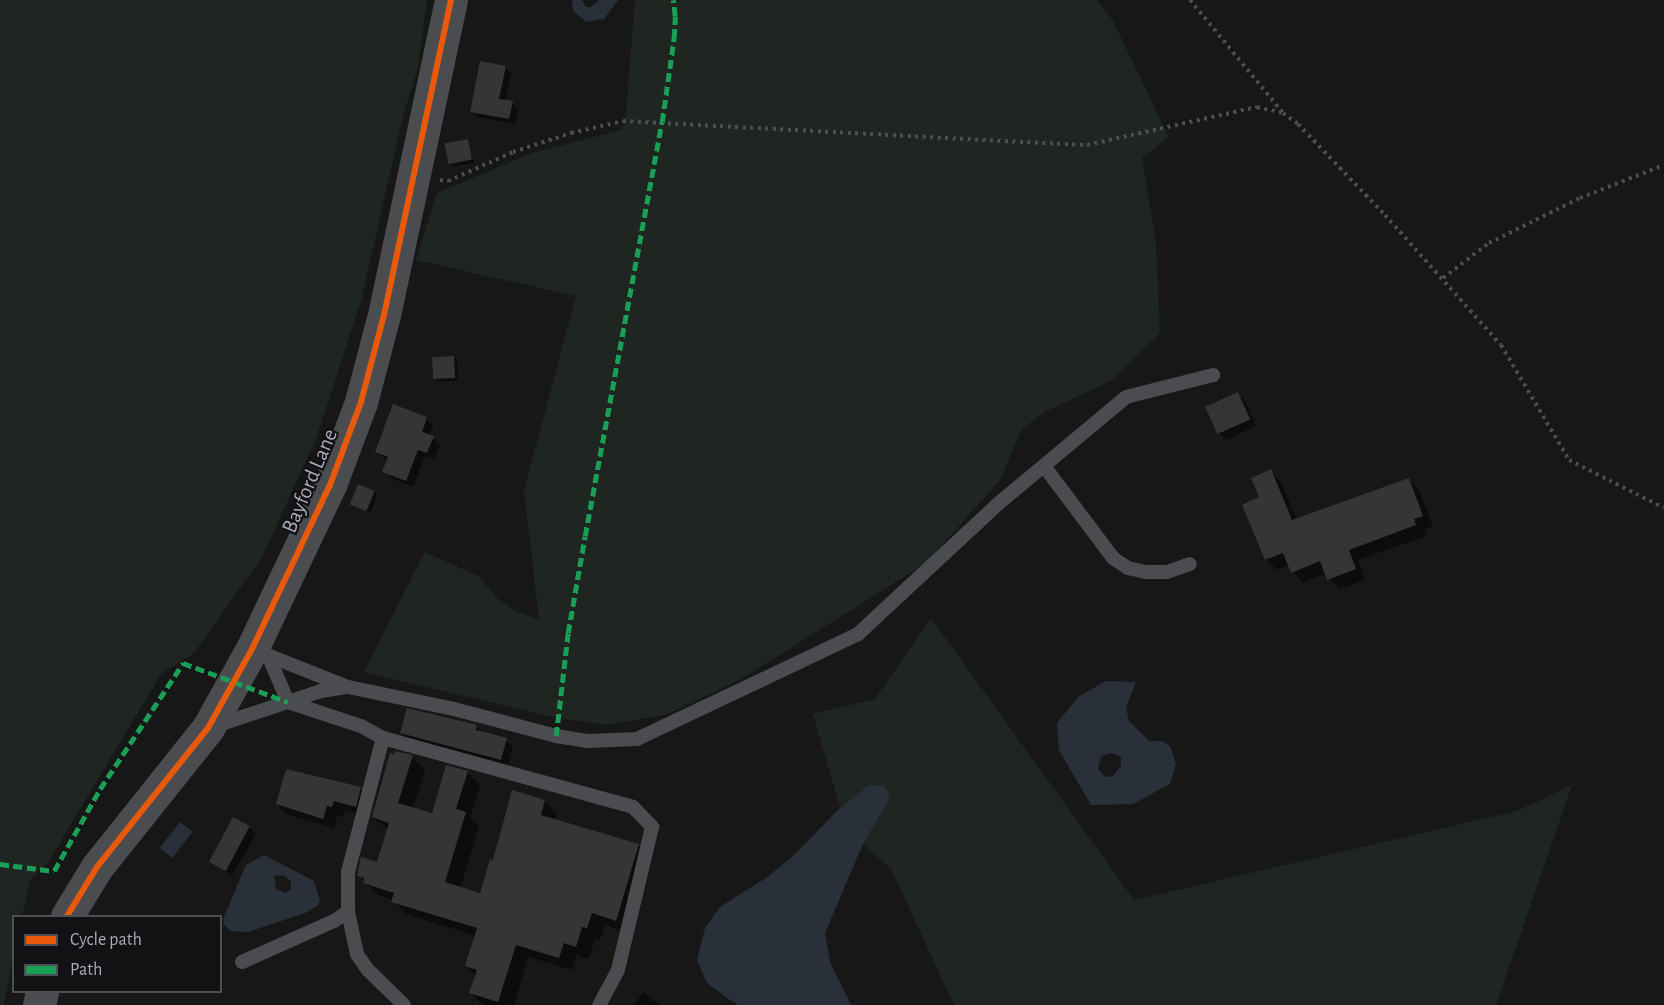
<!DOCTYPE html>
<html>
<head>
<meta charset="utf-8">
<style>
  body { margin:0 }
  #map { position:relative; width:1664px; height:1005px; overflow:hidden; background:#171717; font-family:"Alegreya Sans",sans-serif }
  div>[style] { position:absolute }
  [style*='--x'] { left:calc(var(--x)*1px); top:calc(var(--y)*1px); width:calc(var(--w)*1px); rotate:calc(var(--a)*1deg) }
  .green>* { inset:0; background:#1f2621 }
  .water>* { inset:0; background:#2a303a; transform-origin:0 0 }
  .shadow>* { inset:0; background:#0007 }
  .building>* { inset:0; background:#353536; transform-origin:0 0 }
  .path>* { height:4px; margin-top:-2px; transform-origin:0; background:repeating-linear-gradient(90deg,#4d4d52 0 3px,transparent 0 7.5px) }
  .service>* { height:14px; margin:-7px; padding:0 7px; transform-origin:7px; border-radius:7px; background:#4b4c50 }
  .tertiary>* { height:33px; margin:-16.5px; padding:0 16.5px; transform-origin:16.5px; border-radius:16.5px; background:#4b4c50 }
  .quiet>* { height:4.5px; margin-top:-2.25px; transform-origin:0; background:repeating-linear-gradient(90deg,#1a9f57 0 9px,transparent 0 13.5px) }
  .cycleway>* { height:6px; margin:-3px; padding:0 3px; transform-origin:3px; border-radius:3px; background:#e8590c }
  span { translate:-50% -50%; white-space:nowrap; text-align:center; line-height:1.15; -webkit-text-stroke:4.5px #121113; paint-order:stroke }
  .street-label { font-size:22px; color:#a8abb9 }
  .legend { position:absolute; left:12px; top:915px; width:210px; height:78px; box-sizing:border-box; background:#121113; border:2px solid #4e4f55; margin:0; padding:8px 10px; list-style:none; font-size:18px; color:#a8abb9 }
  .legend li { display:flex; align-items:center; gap:12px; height:30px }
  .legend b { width:30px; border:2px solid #4e4f55 }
</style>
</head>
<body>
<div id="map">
  <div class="green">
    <i style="clip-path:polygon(0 0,427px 0,418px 67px,402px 120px,361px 301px,316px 439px,262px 557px,194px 653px,161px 674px,49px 861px,30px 880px,22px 916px,14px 916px,13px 958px,4px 1005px,0 1005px)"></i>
    <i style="clip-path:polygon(635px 0,1097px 0,1112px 19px,1169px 137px,1142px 158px,1156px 242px,1160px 333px,1112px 380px,1045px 412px,1022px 429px,1000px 480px,926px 563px,743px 678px,668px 714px,608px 725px,552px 717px,364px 672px,425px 552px,478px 576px,498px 599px,515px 611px,539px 619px,524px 491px,576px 296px,416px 260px,437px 193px,532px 153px,622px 130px,626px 113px)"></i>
    <i style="clip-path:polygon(931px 618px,1134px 900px,1517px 811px,1572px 785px,1496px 1005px,954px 1005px,891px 869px,863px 844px,888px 802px,869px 785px,840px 808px,813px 714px,875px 699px)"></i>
  </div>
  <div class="water">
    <i style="clip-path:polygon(572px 0,582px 0,586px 7px,591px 7px,599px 0,618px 0,604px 19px,586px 22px,573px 11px)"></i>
    <i style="clip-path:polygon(evenodd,1106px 681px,1136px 682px,1126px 707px,1129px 721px,1149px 741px,1162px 741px,1170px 746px,1176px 764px,1170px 784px,1133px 804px,1091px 805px,1059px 750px,1057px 723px,1078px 697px,1106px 681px,1112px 753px,1121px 757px,1121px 766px,1113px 776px,1105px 777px,1098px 769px,1101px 756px,1112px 753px)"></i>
    <i style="clip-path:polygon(869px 785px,884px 786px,889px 792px,888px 802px,863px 844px,825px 933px,830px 962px,851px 1005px,738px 1005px,730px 1000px,707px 983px,697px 960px,705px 928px,720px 907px,766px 878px,792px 857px,840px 808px)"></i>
    <i style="left:180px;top:822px;width:16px;height:33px;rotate:38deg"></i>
    <i style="clip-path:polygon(evenodd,264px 855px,314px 881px,320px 901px,317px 906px,305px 913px,248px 932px,231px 931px,224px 925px,223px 919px,246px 865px,264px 855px,274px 875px,285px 876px,291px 882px,291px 890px,285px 893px,276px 889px,274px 875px)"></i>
  </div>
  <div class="shadow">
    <i style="clip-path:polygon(505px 67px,511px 73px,505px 101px,512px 103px,518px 109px,515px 124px,477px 117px,471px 111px)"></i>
    <i style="clip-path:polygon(467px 141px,474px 163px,454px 167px,451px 164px)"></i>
    <i style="clip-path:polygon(454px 357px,457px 360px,458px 381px,438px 381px,434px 378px)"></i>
    <i style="clip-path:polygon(1238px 394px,1245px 401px,1256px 426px,1226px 440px,1219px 433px)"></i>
    <i style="clip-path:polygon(426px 419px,433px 426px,429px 436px,440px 445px,434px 459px,425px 456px,413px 487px,391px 478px,384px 471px,388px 461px,376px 452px)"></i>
    <i style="clip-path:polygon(1271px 471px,1281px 482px,1297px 520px,1408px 479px,1419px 490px,1433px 527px,1424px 530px,1426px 536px,1358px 560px,1365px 580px,1339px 589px,1326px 573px,1303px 583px,1289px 565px,1277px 570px,1266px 559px,1261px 498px)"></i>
    <i style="clip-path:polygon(374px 492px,377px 495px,371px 513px,352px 504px)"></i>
    <i style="clip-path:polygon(476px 726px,484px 734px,506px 740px,513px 747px,508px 766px,408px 740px,401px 733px)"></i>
    <i style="clip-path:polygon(412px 757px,425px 770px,413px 809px,433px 815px,467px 772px,480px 785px,470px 817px,479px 826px,460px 888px,481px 895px,494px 861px,545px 801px,557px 814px,555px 820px,638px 845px,651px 858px,629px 933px,605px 925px,600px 940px,595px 938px,589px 959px,576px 955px,572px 970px,528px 957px,514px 1005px,483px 1005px,471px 993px,476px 976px,466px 966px,476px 936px,406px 914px,393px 900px,378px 895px,359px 876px,378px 864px,388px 830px,373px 817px)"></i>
    <i style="clip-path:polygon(360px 789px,371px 799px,366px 816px,345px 810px,343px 817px,337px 815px,334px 828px,288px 815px,277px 804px)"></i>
    <i style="clip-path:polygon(249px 827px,256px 834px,232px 876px,210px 861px)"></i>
    <i style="clip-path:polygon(644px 992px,659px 1005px,633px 1005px)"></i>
  </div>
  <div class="building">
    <i style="clip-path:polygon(480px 61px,506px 66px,499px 99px,513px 101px,509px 119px,470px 112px)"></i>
    <i style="left:468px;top:139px;width:21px;height:24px;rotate:79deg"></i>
    <i style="left:454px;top:356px;width:22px;height:22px;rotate:87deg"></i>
    <i style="left:1238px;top:392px;width:30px;height:36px;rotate:66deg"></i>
    <i style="clip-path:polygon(393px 404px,427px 417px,422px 432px,434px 436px,427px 453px,418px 450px,406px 481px,382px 472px,388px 457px,375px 452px)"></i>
    <i style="clip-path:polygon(1271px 469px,1292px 520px,1409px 478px,1423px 516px,1414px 519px,1416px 525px,1349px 550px,1356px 569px,1327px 580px,1320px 561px,1291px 573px,1283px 553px,1265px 560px,1242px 505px,1259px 497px,1251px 478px)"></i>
    <i style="left:358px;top:484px;width:18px;height:22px;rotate:22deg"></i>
    <i style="clip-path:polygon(407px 708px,477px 725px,476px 730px,507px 738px,501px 760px,400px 733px)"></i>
    <i style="clip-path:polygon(395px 751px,413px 755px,398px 803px,432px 813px,446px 765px,468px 771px,456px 809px,466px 812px,445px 882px,480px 893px,490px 859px,493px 860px,512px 790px,545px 800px,541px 815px,639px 844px,616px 921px,592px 913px,587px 928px,582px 927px,576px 947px,564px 943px,559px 958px,516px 945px,498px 1002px,469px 993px,477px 970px,465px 966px,477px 928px,391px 902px,394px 893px,363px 883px,364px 878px,357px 876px,361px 857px,377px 862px,389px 823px,372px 817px,390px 753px,394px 754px)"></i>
    <i style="clip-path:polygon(286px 769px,361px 787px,356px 807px,334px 801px,332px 807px,327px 806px,323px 819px,276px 804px)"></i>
    <i style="left:233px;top:817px;width:19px;height:51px;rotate:28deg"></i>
  </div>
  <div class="path">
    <i style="--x:1190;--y:0;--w:146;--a:50.5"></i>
    <i style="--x:440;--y:180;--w:8;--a:7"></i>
    <i style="--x:448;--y:181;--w:71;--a:-24"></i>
    <i style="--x:513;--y:152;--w:61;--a:-18.1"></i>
    <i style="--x:571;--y:133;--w:53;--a:-13"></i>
    <i style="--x:623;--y:121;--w:465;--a:3"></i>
    <i style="--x:1087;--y:145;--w:174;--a:-12.6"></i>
    <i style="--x:1257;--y:107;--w:27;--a:13"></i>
    <i style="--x:1283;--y:113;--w:19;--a:36"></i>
    <i style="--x:1298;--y:124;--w:126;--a:46.3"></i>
    <i style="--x:1385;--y:215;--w:174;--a:48.3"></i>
    <i style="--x:1501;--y:345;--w:134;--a:59.4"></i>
    <i style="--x:1569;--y:460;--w:106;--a:26.8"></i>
    <i style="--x:1443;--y:278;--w:58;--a:-37.3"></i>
    <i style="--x:1489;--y:243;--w:102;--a:-26.3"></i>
    <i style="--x:1580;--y:198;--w:90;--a:-21.4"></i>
  </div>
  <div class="service">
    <i style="--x:1044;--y:466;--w:115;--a:53.1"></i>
    <i style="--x:1113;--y:558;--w:18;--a:34"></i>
    <i style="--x:1128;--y:568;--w:18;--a:13"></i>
    <i style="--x:1146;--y:572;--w:21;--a:0"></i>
    <i style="--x:1167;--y:572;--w:24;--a:-19"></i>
    <i style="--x:252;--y:649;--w:103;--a:21.6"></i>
    <i style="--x:348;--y:687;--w:108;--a:11.7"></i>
    <i style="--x:454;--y:709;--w:106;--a:14.8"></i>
    <i style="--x:556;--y:736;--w:33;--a:9"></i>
    <i style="--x:589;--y:741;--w:48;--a:-2.4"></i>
    <i style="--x:637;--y:739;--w:245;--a:-25.4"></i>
    <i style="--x:858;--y:634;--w:192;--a:-42.9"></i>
    <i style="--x:999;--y:503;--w:165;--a:-39.8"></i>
    <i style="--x:1126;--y:397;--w:90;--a:-14.2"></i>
    <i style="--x:268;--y:655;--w:51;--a:66.9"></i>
    <i style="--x:288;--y:702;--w:77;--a:18.2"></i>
    <i style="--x:361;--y:726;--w:25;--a:29"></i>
    <i style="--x:215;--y:726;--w:112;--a:-18.3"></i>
    <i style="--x:321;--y:691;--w:25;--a:-9"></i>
    <i style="--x:242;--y:962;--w:101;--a:-24"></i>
    <i style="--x:334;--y:921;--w:17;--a:-33"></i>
    <i style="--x:404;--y:1005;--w:50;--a:-135.8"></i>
    <i style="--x:368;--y:970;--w:19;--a:-125"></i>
    <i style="--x:357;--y:954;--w:43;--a:-102.1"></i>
    <i style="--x:348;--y:912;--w:40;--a:-90"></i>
    <i style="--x:348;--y:872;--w:138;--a:-75.4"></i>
    <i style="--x:383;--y:738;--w:259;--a:15.4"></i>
    <i style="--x:633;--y:807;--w:28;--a:46"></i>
    <i style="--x:652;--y:827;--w:147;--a:103.4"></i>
    <i style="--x:618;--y:970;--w:40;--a:118"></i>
  </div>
  <div class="tertiary">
    <i style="--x:67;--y:916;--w:57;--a:-58.5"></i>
    <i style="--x:97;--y:867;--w:178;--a:-51.4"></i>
    <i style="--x:208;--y:728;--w:90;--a:-60.9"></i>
    <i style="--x:252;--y:649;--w:182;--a:-64.6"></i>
    <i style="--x:330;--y:485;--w:89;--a:-69.5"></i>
    <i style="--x:361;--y:402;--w:90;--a:-75.2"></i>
    <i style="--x:384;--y:315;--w:322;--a:-78"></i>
    <i style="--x:39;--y:1005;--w:13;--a:-77"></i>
  </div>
  <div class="quiet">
    <i style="--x:556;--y:736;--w:104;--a:-83.4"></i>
    <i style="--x:568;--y:633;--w:98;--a:-80.1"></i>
    <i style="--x:585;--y:536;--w:421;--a:-79.5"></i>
    <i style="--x:662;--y:122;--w:85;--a:-81.9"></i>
    <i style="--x:674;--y:38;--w:22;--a:-87"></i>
    <i style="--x:675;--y:16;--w:16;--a:-97"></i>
    <i style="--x:0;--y:864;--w:54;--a:7.4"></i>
    <i style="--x:54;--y:871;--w:94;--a:-60.7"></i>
    <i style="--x:100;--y:789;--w:151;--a:-56.6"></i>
    <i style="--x:183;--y:663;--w:112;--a:20.4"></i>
  </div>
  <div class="cycleway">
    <i style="--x:67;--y:916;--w:57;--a:-58.5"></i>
    <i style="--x:97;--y:867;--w:178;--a:-51.4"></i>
    <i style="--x:208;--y:728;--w:90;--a:-60.9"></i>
    <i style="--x:252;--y:649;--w:182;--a:-64.6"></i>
    <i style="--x:330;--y:485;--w:89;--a:-69.5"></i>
    <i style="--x:361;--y:402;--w:90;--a:-75.2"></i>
    <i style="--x:384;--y:315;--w:322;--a:-78"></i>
  </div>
  <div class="street-label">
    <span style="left:310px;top:481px;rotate:-67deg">Bayford Lane</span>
  </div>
  <ul class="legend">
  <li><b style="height:8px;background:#e8590c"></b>Cycle path</li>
  <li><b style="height:8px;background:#1a9f57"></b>Path</li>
  </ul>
</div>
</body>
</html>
